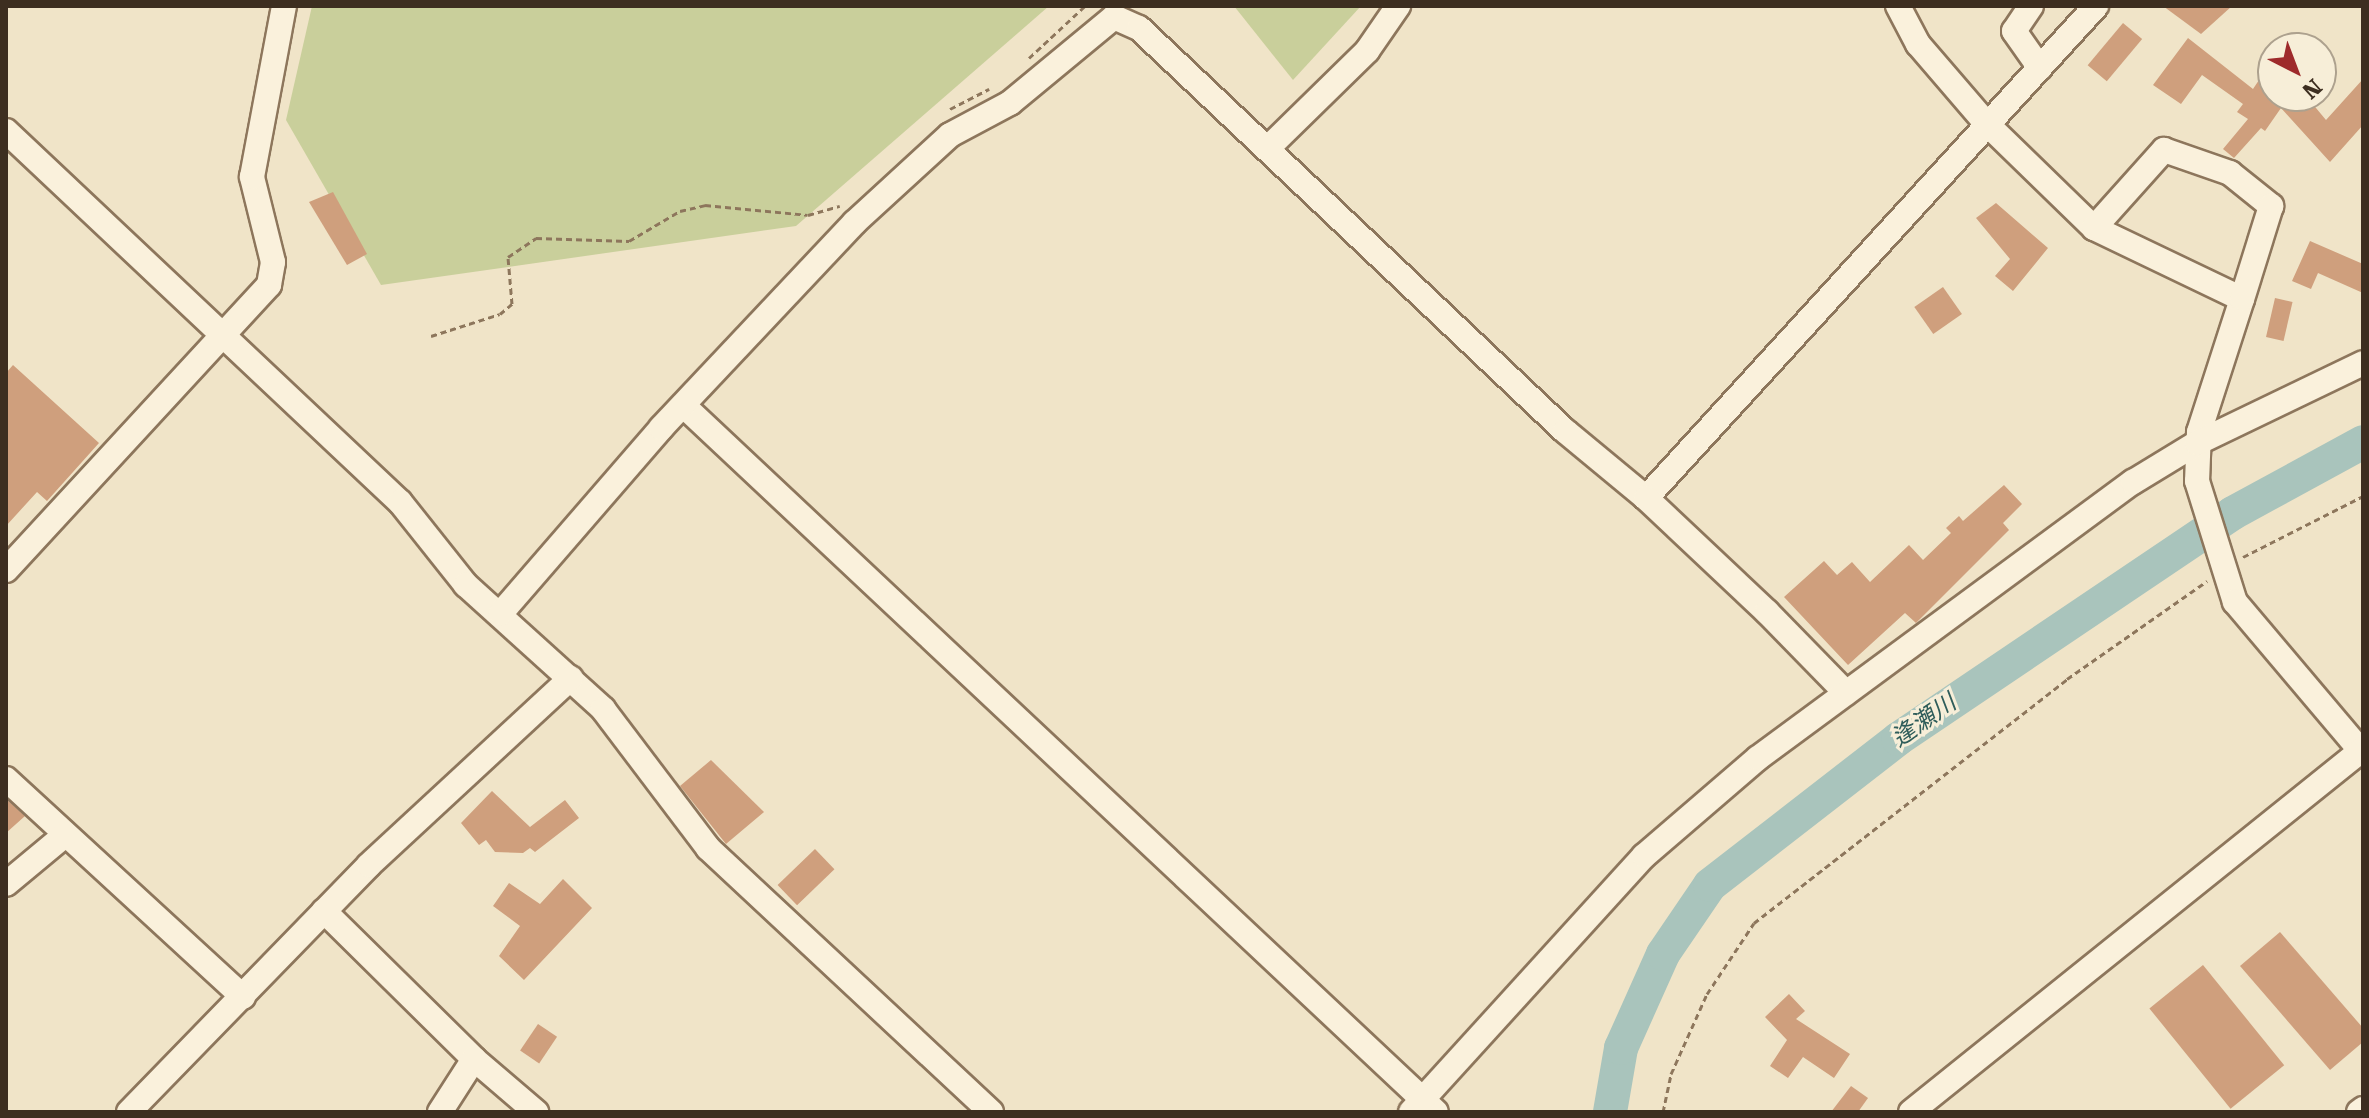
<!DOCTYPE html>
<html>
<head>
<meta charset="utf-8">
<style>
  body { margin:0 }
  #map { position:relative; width:2369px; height:1118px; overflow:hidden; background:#f0e4c8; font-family:"Roboto Serif","Noto Sans JP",serif }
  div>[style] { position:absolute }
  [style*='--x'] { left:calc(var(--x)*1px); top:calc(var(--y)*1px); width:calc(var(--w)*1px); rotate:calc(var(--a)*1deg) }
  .green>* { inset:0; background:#c9cf9b }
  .river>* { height:34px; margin:-17px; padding:0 17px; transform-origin:17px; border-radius:17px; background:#a9c4bc }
  .building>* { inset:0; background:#cf9f7d; transform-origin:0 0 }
  .path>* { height:3px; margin-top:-1.5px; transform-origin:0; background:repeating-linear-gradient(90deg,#8d765c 0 6px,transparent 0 10px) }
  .roads { filter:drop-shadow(2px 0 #8d765c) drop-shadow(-2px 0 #8d765c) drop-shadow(0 2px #8d765c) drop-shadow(0 -2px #8d765c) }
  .minor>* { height:24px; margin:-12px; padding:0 12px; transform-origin:12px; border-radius:12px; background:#faf1dc }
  span { translate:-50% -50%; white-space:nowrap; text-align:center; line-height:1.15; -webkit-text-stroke:6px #f7eed8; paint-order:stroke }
  .water-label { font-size:24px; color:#2f5d5a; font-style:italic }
  .frame { position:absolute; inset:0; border:8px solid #3d2e20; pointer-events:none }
  .north { position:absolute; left:2257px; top:32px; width:80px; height:80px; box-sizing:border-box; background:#f7eed8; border:2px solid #ada18e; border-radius:50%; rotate:138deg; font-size:22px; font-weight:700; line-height:32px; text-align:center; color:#3d2e20 }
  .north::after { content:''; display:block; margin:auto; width:28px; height:36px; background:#9e2a2b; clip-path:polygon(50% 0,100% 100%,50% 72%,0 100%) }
</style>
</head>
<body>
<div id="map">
  <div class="green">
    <i style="clip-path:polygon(312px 6px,1049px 6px,796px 226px,381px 285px,286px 120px)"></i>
    <i style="clip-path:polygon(1234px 6px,1361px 6px,1293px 80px)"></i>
  </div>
  <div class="river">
    <i style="--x:1610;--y:1112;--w:65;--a:-80.2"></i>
    <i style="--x:1621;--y:1048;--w:103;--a:-65.9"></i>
    <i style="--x:1663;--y:954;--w:83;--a:-55.7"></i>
    <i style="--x:1710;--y:885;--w:238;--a:-37.8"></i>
    <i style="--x:1898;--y:739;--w:404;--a:-34"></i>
    <i style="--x:2233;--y:513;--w:148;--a:-28.6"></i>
  </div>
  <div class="building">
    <i style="clip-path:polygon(2163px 6px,2232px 6px,2201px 34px)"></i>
    <i style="left:2123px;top:23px;width:25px;height:55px;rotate:40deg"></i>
    <i style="clip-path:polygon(2188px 38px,2253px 89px,2273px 59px,2273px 96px,2306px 96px,2326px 120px,2363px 79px,2363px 125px,2330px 162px,2281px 108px,2265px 131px,2261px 128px,2234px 158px,2223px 149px,2248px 119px,2237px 112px,2243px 104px,2202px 75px,2181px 104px,2153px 85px)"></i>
    <i style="clip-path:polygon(333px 192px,367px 254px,347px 265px,309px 202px)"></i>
    <i style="clip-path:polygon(1996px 203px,2048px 248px,2013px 291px,1995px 276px,2010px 259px,1976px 218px)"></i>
    <i style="clip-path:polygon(2310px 241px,2363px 264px,2363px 293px,2318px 273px,2311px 289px,2292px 281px)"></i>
    <i style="left:1943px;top:287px;width:33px;height:35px;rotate:55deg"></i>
    <i style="left:2275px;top:298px;width:18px;height:40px;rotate:13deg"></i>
    <i style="clip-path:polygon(13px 365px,99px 443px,47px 501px,37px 492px,6px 526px,6px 373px)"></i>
    <i style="clip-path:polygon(2004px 485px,2022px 504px,2003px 523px,2009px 530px,1916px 623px,1905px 613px,1848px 665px,1784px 597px,1824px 561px,1837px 575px,1852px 562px,1870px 582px,1909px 545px,1923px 560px,1951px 533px,1946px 528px,1959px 516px,1963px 521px)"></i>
    <i style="clip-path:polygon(711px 760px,764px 812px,726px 844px,680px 786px)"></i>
    <i style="clip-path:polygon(492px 791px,530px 827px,565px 800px,579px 818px,535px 852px,530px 848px,523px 853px,495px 852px,486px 840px,479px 845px,461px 823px)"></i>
    <i style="clip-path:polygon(6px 799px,25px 816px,6px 833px)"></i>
    <i style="left:815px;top:849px;width:28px;height:52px;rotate:46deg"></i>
    <i style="clip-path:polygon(563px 879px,592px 908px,524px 980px,499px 956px,520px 926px,493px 906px,509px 883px,540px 904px)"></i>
    <i style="clip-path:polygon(2280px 932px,2363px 1028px,2363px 1042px,2330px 1070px,2240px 966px)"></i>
    <i style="left:2203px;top:965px;width:129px;height:69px;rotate:51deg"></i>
    <i style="clip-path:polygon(1789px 994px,1805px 1011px,1796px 1019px,1850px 1054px,1834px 1078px,1803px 1057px,1788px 1078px,1770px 1066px,1787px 1040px,1765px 1017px)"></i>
    <i style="left:538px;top:1024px;width:23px;height:32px;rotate:34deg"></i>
    <i style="clip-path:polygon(1851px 1086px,1868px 1098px,1858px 1112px,1831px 1112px)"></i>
  </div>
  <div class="path">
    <i style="--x:1029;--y:58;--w:76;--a:-42.9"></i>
    <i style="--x:950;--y:109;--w:44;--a:-27.1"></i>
    <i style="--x:431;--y:336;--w:72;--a:-17.7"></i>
    <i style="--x:500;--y:314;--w:16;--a:-40"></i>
    <i style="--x:512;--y:304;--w:47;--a:-94.9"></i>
    <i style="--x:508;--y:257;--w:34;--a:-34"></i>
    <i style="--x:536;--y:238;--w:93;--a:1.8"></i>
    <i style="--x:629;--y:241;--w:59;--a:-30.5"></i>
    <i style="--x:680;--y:211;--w:26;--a:-13"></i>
    <i style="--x:705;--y:205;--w:103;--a:5.5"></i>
    <i style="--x:808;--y:215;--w:33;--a:-16"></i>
    <i style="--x:2243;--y:557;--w:135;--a:-26.9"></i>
    <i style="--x:1663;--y:1112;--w:39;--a:-78"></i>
    <i style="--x:1671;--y:1074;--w:88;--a:-65.8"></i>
    <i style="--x:1707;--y:994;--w:85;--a:-56.5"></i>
    <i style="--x:1754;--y:923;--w:397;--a:-37.9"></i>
    <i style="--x:2067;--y:679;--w:171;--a:-35"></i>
  </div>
  <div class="roads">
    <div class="minor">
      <i style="--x:1898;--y:6;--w:43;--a:62.2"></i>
      <i style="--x:1918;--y:44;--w:104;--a:49.3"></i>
      <i style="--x:1986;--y:123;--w:151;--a:44.2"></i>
      <i style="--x:2094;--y:228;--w:164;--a:25.6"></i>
      <i style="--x:2242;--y:299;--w:140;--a:107.9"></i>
      <i style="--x:2199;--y:432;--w:49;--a:92.3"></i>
      <i style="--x:2197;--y:481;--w:127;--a:72.6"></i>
      <i style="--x:2235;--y:602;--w:195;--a:49.8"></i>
      <i style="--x:2031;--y:6;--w:30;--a:124"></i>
      <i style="--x:2014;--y:31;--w:45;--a:54.9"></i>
      <i style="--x:6;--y:131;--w:541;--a:43.28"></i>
      <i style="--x:400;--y:502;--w:106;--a:51.5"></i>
      <i style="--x:466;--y:585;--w:185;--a:42.1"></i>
      <i style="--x:603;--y:709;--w:174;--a:52.9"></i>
      <i style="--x:708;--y:848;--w:387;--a:43"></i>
      <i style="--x:1268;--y:148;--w:139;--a:-44.4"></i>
      <i style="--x:1367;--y:51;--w:55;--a:-55.4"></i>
      <i style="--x:2094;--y:228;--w:105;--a:-48.1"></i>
      <i style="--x:2164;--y:150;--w:70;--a:19.2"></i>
      <i style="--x:2230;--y:173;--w:53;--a:38.8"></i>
      <i style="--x:2271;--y:206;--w:97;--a:107.3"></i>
      <i style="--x:684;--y:406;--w:1031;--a:43.19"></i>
      <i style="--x:1646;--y:498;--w:667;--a:-47.55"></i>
      <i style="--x:6;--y:570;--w:388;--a:-47.3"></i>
      <i style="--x:269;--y:285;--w:23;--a:-80"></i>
      <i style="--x:273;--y:262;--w:88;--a:-103.9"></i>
      <i style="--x:252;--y:177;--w:174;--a:-79.4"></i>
      <i style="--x:501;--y:613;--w:245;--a:-49.1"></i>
      <i style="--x:661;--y:428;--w:282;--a:-46.7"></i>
      <i style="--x:854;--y:223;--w:130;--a:-42.5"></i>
      <i style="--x:950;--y:135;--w:68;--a:-28.1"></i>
      <i style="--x:1010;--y:103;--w:135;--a:-39.6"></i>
      <i style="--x:1114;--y:17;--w:27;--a:24"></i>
      <i style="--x:1139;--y:28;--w:586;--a:43.41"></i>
      <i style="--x:1565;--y:431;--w:105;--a:39.6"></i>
      <i style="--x:1646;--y:498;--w:166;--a:43.3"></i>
      <i style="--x:1767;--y:612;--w:113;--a:45.7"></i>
      <i style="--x:6;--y:779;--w:322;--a:42.6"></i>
      <i style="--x:6;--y:884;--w:77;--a:-39.7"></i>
      <i style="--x:324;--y:911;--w:211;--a:44.6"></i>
      <i style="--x:474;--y:1059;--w:82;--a:40.5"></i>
      <i style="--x:129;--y:1112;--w:344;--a:-45.8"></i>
      <i style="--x:369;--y:865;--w:275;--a:-42.8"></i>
      <i style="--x:440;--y:1112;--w:63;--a:-57.3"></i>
      <i style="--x:1411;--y:1112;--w:346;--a:-47.7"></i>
      <i style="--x:1644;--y:856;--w:150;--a:-40.7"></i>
      <i style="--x:1758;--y:758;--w:466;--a:-36.4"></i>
      <i style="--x:2133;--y:482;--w:75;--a:-31.4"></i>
      <i style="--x:2197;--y:443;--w:184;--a:-25.7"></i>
      <i style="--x:1911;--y:1112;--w:580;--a:-38.77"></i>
      <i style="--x:2359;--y:1112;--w:5;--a:-37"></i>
    </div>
  </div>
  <div class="water-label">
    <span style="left:1924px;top:721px;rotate:-35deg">逢瀬川</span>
  </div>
  <div class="frame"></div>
  <div class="north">N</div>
</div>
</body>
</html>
